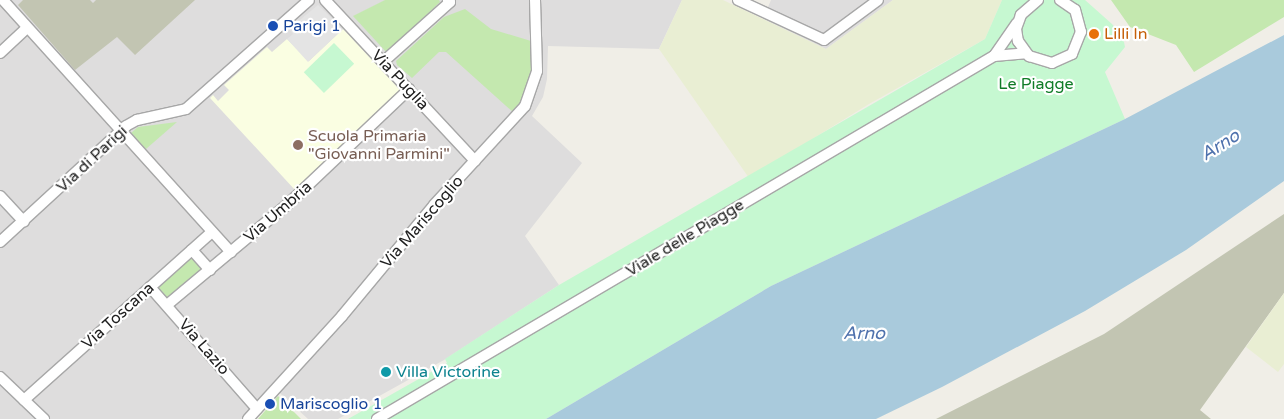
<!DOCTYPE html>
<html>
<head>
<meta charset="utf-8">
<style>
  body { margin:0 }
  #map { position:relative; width:1284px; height:419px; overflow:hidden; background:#f0eee7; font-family:"Varela Round",sans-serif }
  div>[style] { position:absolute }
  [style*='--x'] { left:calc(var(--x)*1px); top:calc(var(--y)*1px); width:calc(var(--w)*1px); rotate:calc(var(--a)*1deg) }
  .residential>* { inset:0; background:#dedddd }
  .education>* { inset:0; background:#fafee2 }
  .construction>* { inset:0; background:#c2c5b2 }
  .farmland>* { inset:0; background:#e9eed3 }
  .grass>* { inset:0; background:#c4e8af }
  .park>* { inset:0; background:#c6f8d1; transform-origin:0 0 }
  .parking>* { inset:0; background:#e4e4e4 }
  .water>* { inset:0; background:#a9cadc }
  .roads { filter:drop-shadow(1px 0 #a7a7a7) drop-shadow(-1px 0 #a7a7a7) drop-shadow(0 1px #a7a7a7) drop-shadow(0 -1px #a7a7a7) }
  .street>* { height:10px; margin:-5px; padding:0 5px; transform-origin:5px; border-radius:5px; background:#fff }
  .dots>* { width:14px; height:14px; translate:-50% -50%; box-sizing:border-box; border:2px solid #fff; border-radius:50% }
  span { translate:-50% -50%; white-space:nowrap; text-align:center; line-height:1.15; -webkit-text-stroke:4.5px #fff; paint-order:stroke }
  .transit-label { font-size:16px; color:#164399 }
  .left { translate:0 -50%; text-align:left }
  .food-label { font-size:16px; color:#c56008 }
  .street-label { font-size:16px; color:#202020 }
  .park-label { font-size:16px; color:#107c27 }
  .education-label { font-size:16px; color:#785e54 }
  .culture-label { font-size:16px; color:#0d838f }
  .water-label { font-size:18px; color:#4f72ad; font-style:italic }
</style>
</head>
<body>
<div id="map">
  <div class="residential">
    <i style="clip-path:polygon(0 0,682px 0,659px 49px,548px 46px,547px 79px,543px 97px,532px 116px,582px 163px,525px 236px,559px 285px,444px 360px,338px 419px,308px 419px,271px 385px,242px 419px,0 419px)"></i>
    <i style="clip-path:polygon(771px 0,893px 0,826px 49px,763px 19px)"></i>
  </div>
  <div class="education">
    <i style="clip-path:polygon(343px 29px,400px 90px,295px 190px,210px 98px,213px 95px,218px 101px,229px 90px,224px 85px,267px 47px,272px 52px,287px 39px,309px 61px)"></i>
  </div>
  <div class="construction">
    <i style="clip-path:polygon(23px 0,90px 0,93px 3px,96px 0,195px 0,135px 55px,117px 37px,75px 70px,18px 5px)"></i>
    <i style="clip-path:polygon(1284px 214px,1284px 293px,1200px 410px,1211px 419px,936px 419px,1104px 334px)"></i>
  </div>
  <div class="farmland">
    <i style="clip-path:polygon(682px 0,723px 0,826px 49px,893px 0,1002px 0,985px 39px,869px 104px,749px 178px,659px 49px)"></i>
    <i style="clip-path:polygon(1284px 293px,1284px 364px,1278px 372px,1246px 347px)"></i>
  </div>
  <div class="grass">
    <i style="clip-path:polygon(385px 0,439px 0,440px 2px,387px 53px,353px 16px)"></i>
    <i style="clip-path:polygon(1111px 0,1284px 0,1284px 17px,1194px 72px,1176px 45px,1130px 27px)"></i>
    <i style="clip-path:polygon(465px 9px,491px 29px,531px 41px,532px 78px,528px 92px,514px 113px,446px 52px,439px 52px,412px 78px,397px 65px,396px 61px,444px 17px)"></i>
    <i style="clip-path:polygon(177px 122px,146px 149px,131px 133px,138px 127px)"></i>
    <i style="clip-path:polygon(192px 257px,203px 269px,167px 297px,158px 287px)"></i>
    <i style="clip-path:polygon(278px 396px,301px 419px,258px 419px)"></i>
  </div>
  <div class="park">
    <i style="clip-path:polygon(1002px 0,1085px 0,1112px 24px,1123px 37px,1125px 47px,1105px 72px,1125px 119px,771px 286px,546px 419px,348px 419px,447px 363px,445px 359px,559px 285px,985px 39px)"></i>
    <i style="left:334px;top:43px;width:29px;height:42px;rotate:46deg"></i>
  </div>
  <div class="parking">
    <i style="clip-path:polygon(318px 5px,343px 29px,308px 62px,287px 39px,293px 34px,289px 29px)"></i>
  </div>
  <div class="water">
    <i style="clip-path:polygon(1284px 35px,1284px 181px,1186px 250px,1085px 311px,942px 387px,876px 419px,546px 419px,771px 286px,1125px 119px)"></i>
  </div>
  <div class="roads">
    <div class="street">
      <i style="--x:3;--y:0;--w:340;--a:47.9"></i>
      <i style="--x:325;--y:0;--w:220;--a:47"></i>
      <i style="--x:738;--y:0;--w:95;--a:24.9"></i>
      <i style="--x:824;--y:40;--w:67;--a:-36.5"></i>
      <i style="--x:1038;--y:0;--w:23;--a:139"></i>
      <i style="--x:1021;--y:15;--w:15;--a:110"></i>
      <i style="--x:1016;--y:29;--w:12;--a:81"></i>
      <i style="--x:1018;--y:41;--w:19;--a:54"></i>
      <i style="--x:1029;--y:56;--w:24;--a:17"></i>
      <i style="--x:1052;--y:63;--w:22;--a:-24"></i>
      <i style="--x:1072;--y:54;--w:24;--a:-68"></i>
      <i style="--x:1081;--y:32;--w:23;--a:-105"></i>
      <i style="--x:1075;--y:10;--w:18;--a:-146"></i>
      <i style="--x:0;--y:53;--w:37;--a:-43"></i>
      <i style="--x:994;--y:56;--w:32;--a:-5"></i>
      <i style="--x:383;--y:62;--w:90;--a:-41.8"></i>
      <i style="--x:450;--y:2;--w:3;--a:-135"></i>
      <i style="--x:0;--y:196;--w:35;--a:47"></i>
      <i style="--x:0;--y:242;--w:171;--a:-42.6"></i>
      <i style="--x:126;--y:126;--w:13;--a:-29"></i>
      <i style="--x:137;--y:120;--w:50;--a:-12.7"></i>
      <i style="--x:186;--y:109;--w:164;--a:-41.5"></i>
      <i style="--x:192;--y:250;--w:27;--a:48"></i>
      <i style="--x:150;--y:287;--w:162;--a:48.7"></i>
      <i style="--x:167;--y:305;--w:158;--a:-39.9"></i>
      <i style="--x:288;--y:204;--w:167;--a:-43.5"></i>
      <i style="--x:0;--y:377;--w:61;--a:43.7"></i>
      <i style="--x:24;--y:400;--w:252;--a:-41.8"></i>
      <i style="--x:248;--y:419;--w:139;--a:-47.6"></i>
      <i style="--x:342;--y:316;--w:144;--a:-50.3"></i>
      <i style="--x:434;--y:205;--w:134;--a:-47.4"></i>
      <i style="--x:525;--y:106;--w:37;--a:-71"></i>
      <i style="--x:537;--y:71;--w:71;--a:-91.6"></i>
      <i style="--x:377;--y:419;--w:716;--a:-30.47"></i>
      <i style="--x:994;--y:56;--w:40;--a:-55.1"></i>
    </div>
  </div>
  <div class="dots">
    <i style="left:273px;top:26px;background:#1a4fb4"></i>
    <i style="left:1094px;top:34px;background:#e8710a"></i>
    <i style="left:298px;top:145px;background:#8d6e63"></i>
    <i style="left:386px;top:372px;background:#0f9aa8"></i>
    <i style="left:270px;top:404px;background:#1a4fb4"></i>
  </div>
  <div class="transit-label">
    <span class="left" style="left:283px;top:26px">Parigi 1</span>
    <span class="left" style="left:280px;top:404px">Mariscoglio 1</span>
  </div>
  <div class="food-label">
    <span class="left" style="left:1104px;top:34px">Lilli In</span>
  </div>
  <div class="street-label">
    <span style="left:400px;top:80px;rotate:47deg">Via Puglia</span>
    <span style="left:92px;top:159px;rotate:-43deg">Via di Parigi</span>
    <span style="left:278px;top:212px;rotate:-41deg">Via Umbria</span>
    <span style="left:422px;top:222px;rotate:-49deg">Via Mariscoglio</span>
    <span style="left:685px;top:238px;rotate:-31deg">Viale delle Piagge</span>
    <span style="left:118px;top:316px;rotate:-42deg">Via Toscana</span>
    <span style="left:204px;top:347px;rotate:49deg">Via Lazio</span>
  </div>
  <div class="park-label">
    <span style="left:1036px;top:84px">Le Piagge</span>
  </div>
  <div class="education-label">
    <span class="left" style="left:308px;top:145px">Scuola Primaria<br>"Giovanni Parmini"</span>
  </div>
  <div class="culture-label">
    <span class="left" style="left:396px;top:372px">Villa Victorine</span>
  </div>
  <div class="water-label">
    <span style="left:1220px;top:145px;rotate:-32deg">Arno</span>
    <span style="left:864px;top:333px">Arno</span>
  </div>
</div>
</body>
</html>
